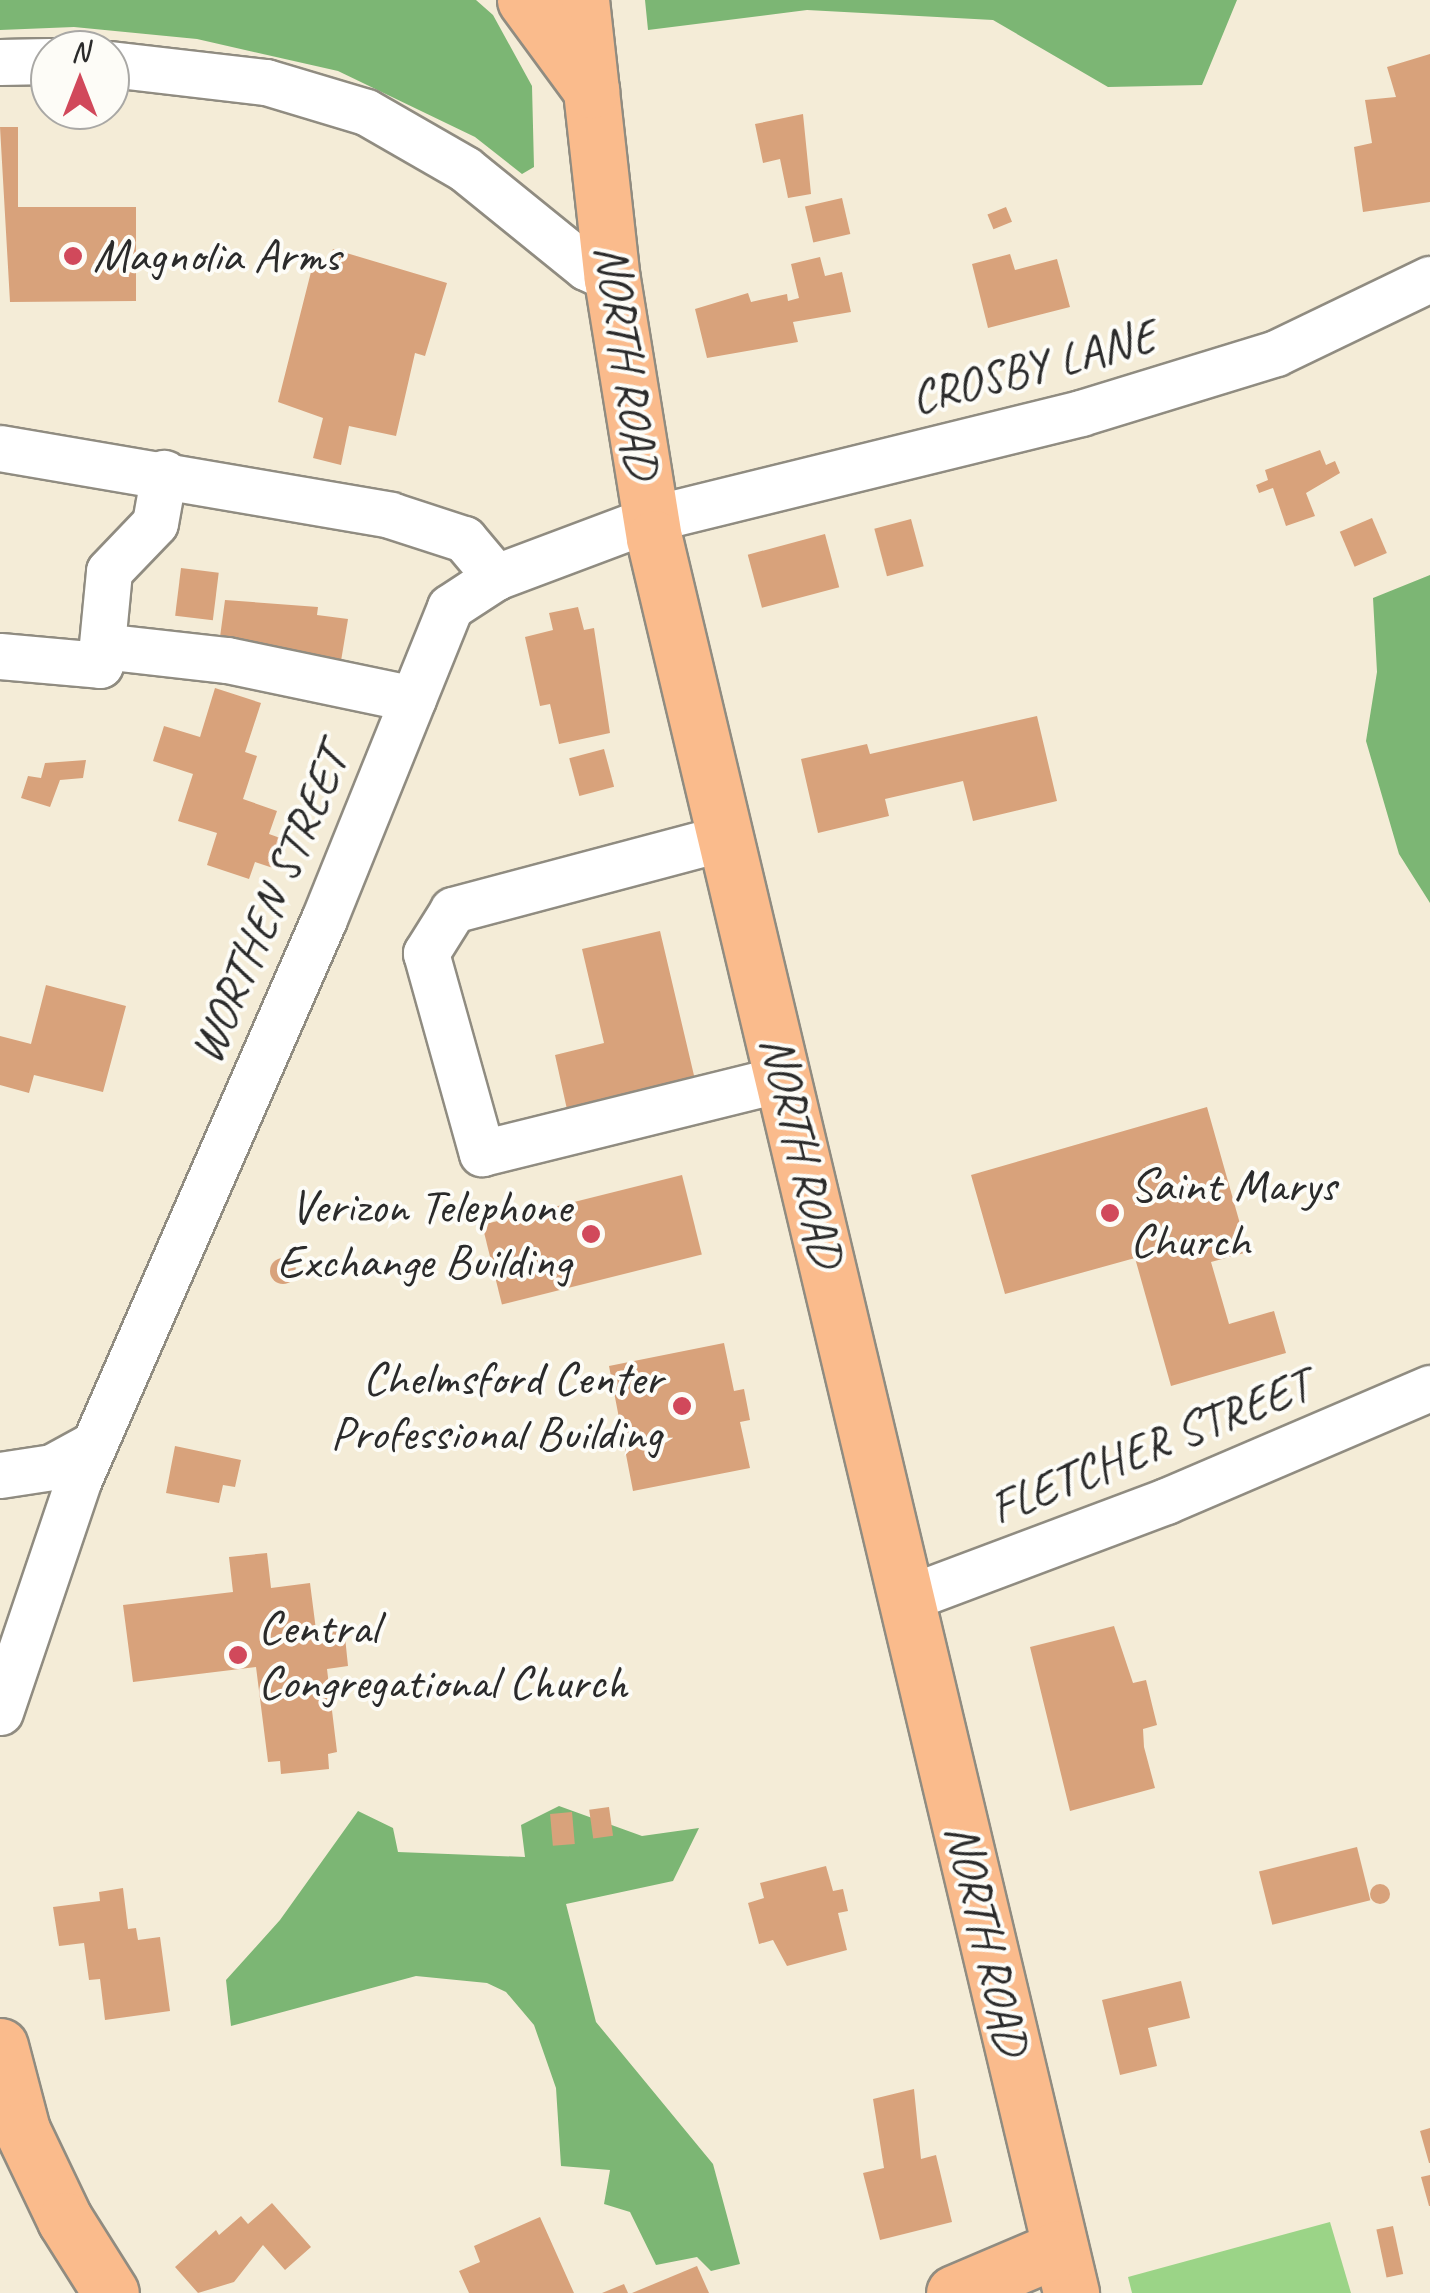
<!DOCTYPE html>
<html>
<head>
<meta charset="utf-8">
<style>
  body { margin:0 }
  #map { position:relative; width:1430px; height:2293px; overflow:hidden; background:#f4ecd7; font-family:Caveat,sans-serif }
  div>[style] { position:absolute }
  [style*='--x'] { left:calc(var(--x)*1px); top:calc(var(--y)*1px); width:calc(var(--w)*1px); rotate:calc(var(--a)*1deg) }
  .green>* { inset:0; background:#9bd487 }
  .forest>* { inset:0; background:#7cb674 }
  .building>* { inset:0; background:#d8a27b; transform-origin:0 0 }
  .round { border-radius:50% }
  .roads { filter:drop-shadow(2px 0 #908c81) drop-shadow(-2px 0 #908c81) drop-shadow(0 2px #908c81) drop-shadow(0 -2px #908c81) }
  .minor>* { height:45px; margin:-22.5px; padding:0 22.5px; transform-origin:22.5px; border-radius:22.5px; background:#fff }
  .major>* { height:55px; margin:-27.5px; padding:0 27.5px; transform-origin:27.5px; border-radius:27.5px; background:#fabb8c }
  .highway>* { height:55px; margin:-27.5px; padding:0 27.5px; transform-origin:27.5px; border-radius:27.5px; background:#fabb8c }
  .dots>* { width:28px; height:28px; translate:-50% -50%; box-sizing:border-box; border:5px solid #fdfcf7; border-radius:50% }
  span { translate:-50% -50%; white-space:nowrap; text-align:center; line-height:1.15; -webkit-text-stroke:8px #fdfcf7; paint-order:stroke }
  .poi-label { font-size:48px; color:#2b2b2b }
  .left { translate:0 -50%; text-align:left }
  .right { translate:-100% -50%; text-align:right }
  .street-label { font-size:48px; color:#2b2b2b }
  .north { position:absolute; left:30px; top:30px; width:100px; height:100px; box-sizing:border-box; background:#fdfcf7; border:2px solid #a9a8a5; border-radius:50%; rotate:0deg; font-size:28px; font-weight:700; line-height:40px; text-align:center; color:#2b2b2b }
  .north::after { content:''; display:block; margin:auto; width:35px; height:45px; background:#d1495b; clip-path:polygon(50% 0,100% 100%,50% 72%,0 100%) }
</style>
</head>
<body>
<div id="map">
  <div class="green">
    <i style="clip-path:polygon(1330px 2222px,1351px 2293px,1132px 2293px,1128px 2277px)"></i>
  </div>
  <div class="forest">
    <i style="clip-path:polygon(0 0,476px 0,493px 15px,532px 86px,534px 167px,522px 174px,475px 137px,338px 71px,197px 39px,74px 27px,0 30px)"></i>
    <i style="clip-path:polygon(645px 0,1237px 0,1202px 85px,1108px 87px,993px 20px,807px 10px,648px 30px)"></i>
    <i style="clip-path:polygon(1430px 575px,1430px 903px,1399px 854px,1366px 741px,1377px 672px,1373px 598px)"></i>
    <i style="clip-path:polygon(559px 1806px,642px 1836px,699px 1828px,673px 1881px,566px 1904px,596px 2022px,713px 2164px,740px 2264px,711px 2271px,697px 2257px,656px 2265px,630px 2212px,604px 2204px,610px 2170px,561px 2166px,556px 2088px,534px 2025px,506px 1992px,487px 1983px,416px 1976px,231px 2026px,226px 1980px,280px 1920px,358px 1811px,393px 1828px,398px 1852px,525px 1857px,521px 1825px)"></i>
  </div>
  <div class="building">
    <i style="clip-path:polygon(1430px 54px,1430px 202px,1363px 212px,1354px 147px,1372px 143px,1365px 100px,1396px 97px,1387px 67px)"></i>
    <i style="clip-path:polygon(803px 114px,811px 194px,788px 198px,780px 159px,763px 163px,755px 124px)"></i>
    <i style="clip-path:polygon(0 127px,18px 127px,18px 207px,136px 207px,136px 301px,10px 302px)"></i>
    <i style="left:842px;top:198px;width:37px;height:38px;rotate:77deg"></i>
    <i style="left:1006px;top:207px;width:16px;height:20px;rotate:68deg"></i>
    <i style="clip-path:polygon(333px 249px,447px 283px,425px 356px,415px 353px,396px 436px,349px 426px,341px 465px,313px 458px,323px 418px,278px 402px,312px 268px,324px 271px)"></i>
    <i style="clip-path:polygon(1010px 254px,1015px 270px,1057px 259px,1070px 307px,988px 328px,972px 264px)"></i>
    <i style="clip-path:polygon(820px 257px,825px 276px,842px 272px,851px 312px,793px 322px,798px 342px,707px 358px,695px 309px,748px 293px,751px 302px,787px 294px,788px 301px,799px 298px,791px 264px)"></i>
    <i style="clip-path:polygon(1320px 450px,1326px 465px,1335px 461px,1340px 473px,1306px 493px,1315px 516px,1286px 526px,1273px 488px,1259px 493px,1256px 485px,1268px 480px,1265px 470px)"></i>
    <i style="left:1372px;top:518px;width:38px;height:35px;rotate:67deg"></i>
    <i style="left:911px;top:519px;width:49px;height:38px;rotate:75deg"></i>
    <i style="left:825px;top:534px;width:55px;height:80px;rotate:75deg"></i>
    <i style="left:181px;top:568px;width:38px;height:48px;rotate:7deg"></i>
    <i style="clip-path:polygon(225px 600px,318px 607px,317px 615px,348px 619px,341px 661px,220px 637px)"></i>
    <i style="clip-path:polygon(578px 607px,584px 630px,594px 628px,610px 733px,559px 744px,550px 704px,540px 706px,525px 637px,553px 630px,549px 613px)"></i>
    <i style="clip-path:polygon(215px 688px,261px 703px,245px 752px,257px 756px,243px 799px,277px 811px,269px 834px,283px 839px,273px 868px,255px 862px,249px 879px,207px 865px,217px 833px,178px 821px,193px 774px,153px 761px,164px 726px,200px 737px)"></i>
    <i style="clip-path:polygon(1037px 716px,1057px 801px,973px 821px,963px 781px,885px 799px,889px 816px,818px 833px,801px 759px,867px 744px,870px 754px)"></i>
    <i style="left:604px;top:749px;width:39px;height:36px;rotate:75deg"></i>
    <i style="clip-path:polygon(86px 760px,83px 778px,60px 780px,50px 807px,21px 798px,28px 776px,41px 778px,45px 763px)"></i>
    <i style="clip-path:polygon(660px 931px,696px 1084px,568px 1114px,555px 1055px,604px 1043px,582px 949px)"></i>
    <i style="clip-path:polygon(46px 985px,126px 1006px,103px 1092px,34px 1075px,29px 1093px,0 1085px,0 1036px,31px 1044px)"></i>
    <i style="clip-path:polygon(1207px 1107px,1248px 1252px,1211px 1262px,1229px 1324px,1274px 1311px,1286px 1353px,1171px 1386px,1135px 1258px,1005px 1294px,971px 1175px)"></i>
    <i style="left:682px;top:1175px;width:82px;height:206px;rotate:76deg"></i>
    <i class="round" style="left:270px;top:1258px;width:26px;height:26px"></i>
    <i style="clip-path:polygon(724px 1343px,734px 1391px,744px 1389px,750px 1420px,740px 1422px,750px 1468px,633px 1491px,609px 1366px)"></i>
    <i style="clip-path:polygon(175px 1446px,241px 1460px,235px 1487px,223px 1485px,219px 1503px,166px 1493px)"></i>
    <i style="clip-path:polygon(267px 1553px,271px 1588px,310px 1583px,316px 1630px,344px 1627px,348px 1666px,327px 1669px,337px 1752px,328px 1754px,329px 1769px,281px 1774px,280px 1761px,268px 1762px,256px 1667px,133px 1682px,123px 1605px,233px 1592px,229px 1557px)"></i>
    <i style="clip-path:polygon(1114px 1626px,1133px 1683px,1146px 1680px,1157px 1725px,1143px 1729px,1144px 1747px,1155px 1788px,1070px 1811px,1030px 1647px)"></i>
    <i style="left:609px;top:1807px;width:29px;height:20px;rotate:82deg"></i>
    <i style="left:572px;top:1812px;width:32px;height:22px;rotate:85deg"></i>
    <i style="left:1357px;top:1847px;width:55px;height:101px;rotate:76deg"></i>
    <i style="clip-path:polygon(826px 1866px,833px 1891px,843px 1889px,848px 1911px,838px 1913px,847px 1950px,787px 1966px,773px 1940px,759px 1944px,748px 1903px,764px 1898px,760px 1883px)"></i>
    <i class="round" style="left:1370px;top:1884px;width:20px;height:20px"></i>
    <i style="clip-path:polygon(123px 1888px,128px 1929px,136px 1928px,138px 1940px,160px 1937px,170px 2011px,105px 2020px,100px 1979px,89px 1980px,84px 1943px,59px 1946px,53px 1907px,100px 1901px,99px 1892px)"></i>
    <i style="clip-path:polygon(1181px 1981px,1190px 2018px,1148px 2028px,1157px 2066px,1120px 2075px,1102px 2000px)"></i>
    <i style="clip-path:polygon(914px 2089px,921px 2159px,936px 2155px,952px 2222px,880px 2240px,863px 2173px,884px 2168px,873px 2099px)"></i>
    <i style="clip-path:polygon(1430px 2128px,1430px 2163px,1429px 2163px,1420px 2131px)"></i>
    <i style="clip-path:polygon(1430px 2175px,1430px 2206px,1429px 2206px,1421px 2177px)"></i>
    <i style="clip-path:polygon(272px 2203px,311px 2247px,285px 2270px,263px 2245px,234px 2282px,198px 2293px,175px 2267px,216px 2230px,219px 2235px,241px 2216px,248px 2224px)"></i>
    <i style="clip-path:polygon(540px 2217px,574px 2293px,469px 2293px,459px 2271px,480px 2262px,474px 2246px)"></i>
    <i style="left:1393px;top:2226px;width:49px;height:17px;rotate:78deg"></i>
    <i style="clip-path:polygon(697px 2266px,709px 2293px,632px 2293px)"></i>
    <i style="clip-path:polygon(624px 2284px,628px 2293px,602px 2293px)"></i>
  </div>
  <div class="roads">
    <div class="minor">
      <i style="--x:0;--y:62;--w:50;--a:-1.1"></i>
      <i style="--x:110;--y:64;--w:157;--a:6.6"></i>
      <i style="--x:266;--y:82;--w:104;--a:16.7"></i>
      <i style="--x:366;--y:112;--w:114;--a:29.9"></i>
      <i style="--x:465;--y:169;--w:156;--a:39"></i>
      <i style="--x:586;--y:267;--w:29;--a:25"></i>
      <i style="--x:0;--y:448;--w:396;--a:9.7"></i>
      <i style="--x:390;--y:515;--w:78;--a:18"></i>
      <i style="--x:464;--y:539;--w:50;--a:49.9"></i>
      <i style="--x:102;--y:646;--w:126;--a:6.4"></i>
      <i style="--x:227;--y:660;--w:190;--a:11.8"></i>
      <i style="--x:0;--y:656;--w:100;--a:5.1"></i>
      <i style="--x:100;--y:665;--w:94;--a:-84.5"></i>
      <i style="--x:109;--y:571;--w:66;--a:-46.2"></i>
      <i style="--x:155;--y:523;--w:51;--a:-79.8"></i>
      <i style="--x:727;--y:837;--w:284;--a:165.1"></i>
      <i style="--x:453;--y:910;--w:51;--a:122.1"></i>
      <i style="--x:426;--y:953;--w:208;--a:74.4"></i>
      <i style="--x:482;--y:1153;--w:311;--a:-13.9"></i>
      <i style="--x:0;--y:1475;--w:53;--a:-8.7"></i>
      <i style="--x:52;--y:1467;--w:48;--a:-28.7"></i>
      <i style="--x:908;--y:1598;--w:276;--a:-20.6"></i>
      <i style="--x:1166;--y:1501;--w:287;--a:-23.2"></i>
      <i style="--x:0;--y:1712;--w:246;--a:-71.3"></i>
      <i style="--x:79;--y:1479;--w:611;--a:-66.37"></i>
      <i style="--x:324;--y:919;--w:336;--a:-68"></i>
      <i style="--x:450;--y:607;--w:55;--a:-33.1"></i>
      <i style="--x:496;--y:577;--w:165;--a:-20.6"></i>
      <i style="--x:650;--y:519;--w:444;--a:-13.8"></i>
      <i style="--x:1081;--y:413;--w:204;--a:-17.1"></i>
      <i style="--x:1276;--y:353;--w:171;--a:-25.7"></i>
    </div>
    <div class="major">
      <i style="--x:581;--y:0;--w:281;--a:83.7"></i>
      <i style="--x:612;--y:279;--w:262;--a:80.8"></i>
      <i style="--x:654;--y:538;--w:1804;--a:76.63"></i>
      <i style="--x:0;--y:2046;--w:87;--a:75.3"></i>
      <i style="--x:22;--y:2130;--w:100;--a:64.5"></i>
      <i style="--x:65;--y:2220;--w:86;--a:57.8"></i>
      <i style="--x:954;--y:2293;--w:115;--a:-23"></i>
    </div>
    <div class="highway">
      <i style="--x:525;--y:0;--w:112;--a:53.7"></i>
    </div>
  </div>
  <div class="dots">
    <i style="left:73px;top:256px;background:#d1495b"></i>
    <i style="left:1110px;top:1213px;background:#d1495b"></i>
    <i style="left:591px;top:1234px;background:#d1495b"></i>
    <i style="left:682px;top:1406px;background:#d1495b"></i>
    <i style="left:238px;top:1655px;background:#d1495b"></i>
  </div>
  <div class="poi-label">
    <span class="left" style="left:93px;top:256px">Magnolia Arms</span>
    <span class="left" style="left:1130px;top:1213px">Saint Marys<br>Church</span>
    <span class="right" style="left:571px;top:1234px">Verizon Telephone<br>Exchange Building</span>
    <span class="right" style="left:662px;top:1406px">Chelmsford Center<br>Professional Building</span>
    <span class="left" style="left:258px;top:1655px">Central<br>Congregational Church</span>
  </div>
  <div class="street-label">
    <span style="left:627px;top:361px;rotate:82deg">NORTH ROAD</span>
    <span style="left:1033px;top:367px;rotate:-15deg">CROSBY LANE</span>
    <span style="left:269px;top:905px;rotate:-67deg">WORTHEN STREET</span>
    <span style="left:802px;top:1151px;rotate:77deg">NORTH ROAD</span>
    <span style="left:1150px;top:1446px;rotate:-22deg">FLETCHER STREET</span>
    <span style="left:987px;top:1939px;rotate:77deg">NORTH ROAD</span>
  </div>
  <div class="north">N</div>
</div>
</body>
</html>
